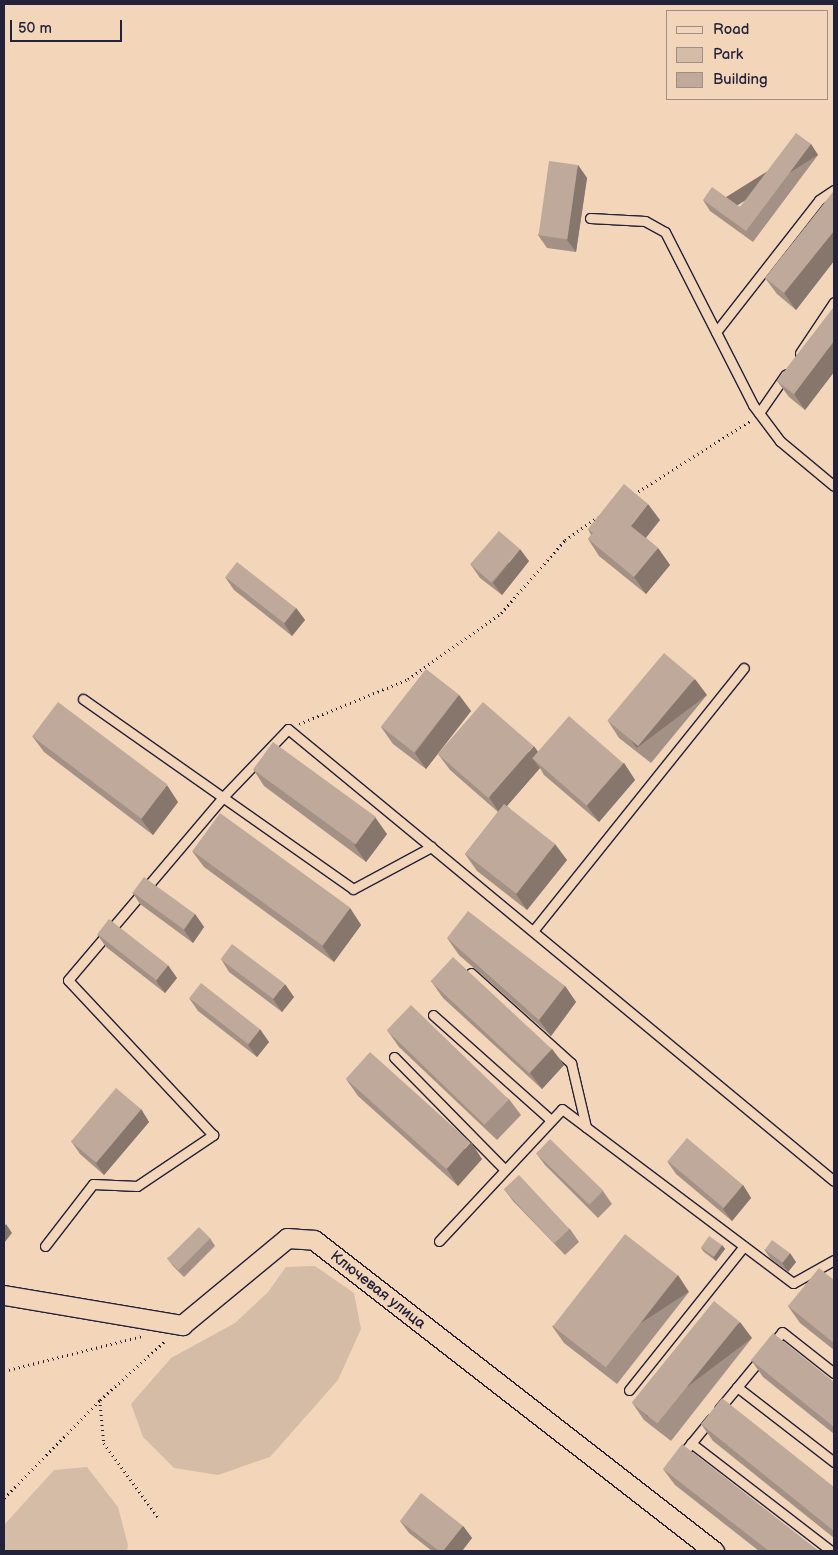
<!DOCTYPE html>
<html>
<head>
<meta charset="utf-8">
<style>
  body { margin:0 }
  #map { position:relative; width:838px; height:1555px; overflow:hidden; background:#f3d6ba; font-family:"Balsamiq Sans",sans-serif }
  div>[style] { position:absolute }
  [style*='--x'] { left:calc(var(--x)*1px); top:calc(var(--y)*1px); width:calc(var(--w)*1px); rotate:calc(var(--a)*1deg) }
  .green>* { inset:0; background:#d5bca7 }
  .path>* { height:2.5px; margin-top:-1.25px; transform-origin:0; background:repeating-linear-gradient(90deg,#22223b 0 1px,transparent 0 5px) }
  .roads { filter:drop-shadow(1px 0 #22223b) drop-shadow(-1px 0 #22223b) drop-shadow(0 1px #22223b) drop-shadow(0 -1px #22223b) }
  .service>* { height:9px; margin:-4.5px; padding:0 4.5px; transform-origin:4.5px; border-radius:4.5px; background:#f3d6ba }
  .minor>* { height:19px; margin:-9.5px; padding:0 9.5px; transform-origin:9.5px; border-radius:9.5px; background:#f3d6ba }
  .wall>* { inset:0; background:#a49185 }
  .shaded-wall>* { inset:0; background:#86766c; transform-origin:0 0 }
  .building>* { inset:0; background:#bfa99b; transform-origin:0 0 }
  span { translate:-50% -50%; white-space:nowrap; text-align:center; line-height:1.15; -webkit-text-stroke:4px #f3d6ba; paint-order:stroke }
  .street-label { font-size:15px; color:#22223b }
  .frame { position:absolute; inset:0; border:5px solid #22223b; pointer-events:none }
  .legend { position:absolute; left:666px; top:10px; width:162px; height:90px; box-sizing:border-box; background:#f3d6ba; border:1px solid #9f8e87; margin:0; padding:6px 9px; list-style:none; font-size:15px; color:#22223b }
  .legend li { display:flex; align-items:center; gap:10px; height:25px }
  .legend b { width:25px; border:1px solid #9f8e87 }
  .scale { position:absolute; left:10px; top:20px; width:112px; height:22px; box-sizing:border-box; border:2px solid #22223b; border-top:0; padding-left:6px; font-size:15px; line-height:18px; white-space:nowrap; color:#22223b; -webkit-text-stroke:4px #f3d6ba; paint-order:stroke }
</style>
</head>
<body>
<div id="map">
  <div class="green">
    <i style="clip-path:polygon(315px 1266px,354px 1293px,361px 1329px,338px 1380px,270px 1457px,218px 1475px,174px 1468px,143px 1437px,131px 1404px,171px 1358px,235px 1323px,268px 1292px,286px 1267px)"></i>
    <i style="clip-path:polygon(87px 1467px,118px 1507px,128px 1545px,127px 1551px,4px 1551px,4px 1525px,54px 1470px)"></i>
  </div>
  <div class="path">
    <i style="--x:634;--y:494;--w:137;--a:-32.2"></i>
    <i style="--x:299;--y:724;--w:118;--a:-22.4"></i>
    <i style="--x:408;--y:679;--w:114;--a:-35.4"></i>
    <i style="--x:501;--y:613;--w:97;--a:-48.8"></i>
    <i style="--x:565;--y:540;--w:40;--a:-34.9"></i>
    <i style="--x:4;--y:1371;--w:142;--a:-14.2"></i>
    <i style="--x:100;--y:1400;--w:43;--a:84.7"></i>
    <i style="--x:104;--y:1443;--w:92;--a:53.9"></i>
    <i style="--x:4;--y:1498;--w:137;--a:-45.6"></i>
    <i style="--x:100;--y:1400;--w:89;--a:-42.3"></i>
  </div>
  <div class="roads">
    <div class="service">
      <i style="--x:590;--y:218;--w:55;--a:3.1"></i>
      <i style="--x:645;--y:221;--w:23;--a:29"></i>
      <i style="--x:665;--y:232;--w:194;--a:63"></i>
      <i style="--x:753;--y:405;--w:45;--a:53.1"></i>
      <i style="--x:780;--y:441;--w:70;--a:39.8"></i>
      <i style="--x:716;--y:332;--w:167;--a:-52"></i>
      <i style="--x:819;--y:200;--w:18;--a:-34"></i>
      <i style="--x:800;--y:353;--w:61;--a:-56.3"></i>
      <i style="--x:759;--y:413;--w:47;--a:-55.3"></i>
      <i style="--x:83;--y:699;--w:330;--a:35.1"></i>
      <i style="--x:353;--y:889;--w:89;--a:-28.3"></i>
      <i style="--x:431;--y:847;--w:523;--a:39.65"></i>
      <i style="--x:533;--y:931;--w:337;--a:-51.3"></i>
      <i style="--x:471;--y:973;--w:135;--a:42"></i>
      <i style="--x:571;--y:1063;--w:66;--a:76.8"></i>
      <i style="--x:433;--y:1015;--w:158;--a:41.7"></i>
      <i style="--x:394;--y:1057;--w:158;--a:45.5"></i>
      <i style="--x:439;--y:1241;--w:180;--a:-47"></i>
      <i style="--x:562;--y:1109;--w:289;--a:37"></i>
      <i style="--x:793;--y:1283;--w:47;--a:-29.3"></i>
      <i style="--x:45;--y:1246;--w:78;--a:-52.3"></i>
      <i style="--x:93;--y:1184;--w:44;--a:2.6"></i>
      <i style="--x:137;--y:1186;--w:92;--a:-33.9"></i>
      <i style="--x:213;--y:1135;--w:212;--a:-133.1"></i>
      <i style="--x:68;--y:980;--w:240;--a:-49.7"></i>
      <i style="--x:223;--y:797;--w:94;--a:-46.3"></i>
      <i style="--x:288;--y:729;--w:185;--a:39.5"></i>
      <i style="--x:772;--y:1345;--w:16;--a:-52"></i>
      <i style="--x:782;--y:1332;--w:66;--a:38.3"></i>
      <i style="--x:737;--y:1387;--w:123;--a:37.7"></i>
      <i style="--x:629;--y:1390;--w:184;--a:-51.4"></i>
      <i style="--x:719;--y:1409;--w:67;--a:-50.4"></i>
      <i style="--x:691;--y:1443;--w:177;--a:37.6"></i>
      <i style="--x:680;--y:1457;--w:49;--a:-50.8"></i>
    </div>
    <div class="minor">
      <i style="--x:4;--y:1295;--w:181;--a:9.6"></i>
      <i style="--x:182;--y:1325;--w:136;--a:-39.6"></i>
      <i style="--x:287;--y:1238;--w:27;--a:4"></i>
      <i style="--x:314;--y:1240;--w:507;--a:37.87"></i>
    </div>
  </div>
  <div class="wall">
    <i style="clip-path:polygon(811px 144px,818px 155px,753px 242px,710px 211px,703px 200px,740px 207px)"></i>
    <i style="clip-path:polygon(578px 165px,587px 178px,576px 252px,547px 248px,538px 235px)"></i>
    <i style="clip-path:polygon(834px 191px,834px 261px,796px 310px,777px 294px,765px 278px)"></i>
    <i style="clip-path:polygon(834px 307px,834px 372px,805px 410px,789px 397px,777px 381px)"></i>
    <i style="clip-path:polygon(660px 520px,646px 538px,658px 548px,670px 565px,646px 594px,599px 556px,588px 539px,591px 535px,588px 529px)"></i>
    <i style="clip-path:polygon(529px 561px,502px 595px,480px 578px,471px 565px)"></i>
    <i style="clip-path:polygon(225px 577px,296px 608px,305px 620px,292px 636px,234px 590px)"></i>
    <i style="clip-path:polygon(459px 695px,471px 711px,426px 769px,393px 744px,381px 727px)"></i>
    <i style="clip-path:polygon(707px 695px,651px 763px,619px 738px,608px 721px)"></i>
    <i style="clip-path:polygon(32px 736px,178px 802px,153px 835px,44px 752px)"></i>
    <i style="clip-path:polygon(538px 752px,624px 763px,635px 780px,599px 822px,544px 775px,540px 768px,507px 806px,567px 860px,527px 910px,477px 871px,465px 854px,498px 812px,450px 770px,438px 754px)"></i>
    <i style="clip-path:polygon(253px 769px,387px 834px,366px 862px,264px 786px)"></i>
    <i style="clip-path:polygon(192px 851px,350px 908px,361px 925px,334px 962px,204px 867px)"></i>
    <i style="clip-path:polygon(132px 892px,195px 914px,204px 927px,193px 943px,140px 904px)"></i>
    <i style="clip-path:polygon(97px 934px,177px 978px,165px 993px,106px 947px)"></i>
    <i style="clip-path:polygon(447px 938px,565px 986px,576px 1002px,551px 1036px,459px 955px)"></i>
    <i style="clip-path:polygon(221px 959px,294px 997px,282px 1012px,229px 972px)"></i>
    <i style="clip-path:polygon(431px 981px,552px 1049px,564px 1065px,542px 1089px,443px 998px)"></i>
    <i style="clip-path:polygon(189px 998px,269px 1042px,257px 1057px,198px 1011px)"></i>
    <i style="clip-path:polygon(387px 1030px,509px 1099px,521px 1115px,497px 1140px,399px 1047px)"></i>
    <i style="clip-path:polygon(346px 1079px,482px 1159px,458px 1186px,358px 1096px)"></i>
    <i style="clip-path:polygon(141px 1109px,149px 1122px,104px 1175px,80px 1154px,71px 1141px)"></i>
    <i style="clip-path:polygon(536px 1153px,603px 1191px,612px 1204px,598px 1218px,545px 1165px)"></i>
    <i style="clip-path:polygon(667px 1161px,743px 1185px,751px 1198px,732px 1221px,676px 1174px)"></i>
    <i style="clip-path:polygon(504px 1189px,570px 1229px,579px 1242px,565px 1255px,513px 1201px)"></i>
    <i style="clip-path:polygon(210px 1238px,215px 1246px,184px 1277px,173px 1266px,167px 1258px)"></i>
    <i style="clip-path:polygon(722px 1245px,725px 1249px,716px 1261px,704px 1252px,701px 1248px)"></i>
    <i style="clip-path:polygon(764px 1249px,796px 1262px,788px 1272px,770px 1258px)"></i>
    <i style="clip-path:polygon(834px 1280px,834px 1350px,800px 1323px,788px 1306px)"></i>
    <i style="clip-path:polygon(689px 1292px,617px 1384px,564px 1343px,552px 1326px)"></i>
    <i style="clip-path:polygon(752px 1338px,671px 1441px,644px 1420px,633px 1404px)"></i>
    <i style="clip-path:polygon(751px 1360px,834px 1382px,834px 1434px,763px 1377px)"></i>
    <i style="clip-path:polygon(701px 1424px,834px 1487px,834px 1538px,713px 1441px)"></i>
    <i style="clip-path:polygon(663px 1469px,819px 1551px,759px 1551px,675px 1485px)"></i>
    <i style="clip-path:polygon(400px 1521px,463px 1526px,472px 1538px,462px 1551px,432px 1551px,409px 1533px)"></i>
  </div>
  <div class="shaded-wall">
    <i style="left:811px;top:144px;width:13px;height:109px;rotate:58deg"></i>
    <i style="clip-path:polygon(578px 165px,587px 178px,576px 252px,567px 240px)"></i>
    <i style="clip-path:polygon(834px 231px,834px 261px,796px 310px,784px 293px)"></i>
    <i style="clip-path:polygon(834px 341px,834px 372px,805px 410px,794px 394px)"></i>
    <i style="clip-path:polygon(648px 504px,660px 520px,642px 542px,631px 526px)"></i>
    <i style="clip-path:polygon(658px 548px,670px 565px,646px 594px,634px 577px)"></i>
    <i style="clip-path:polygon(520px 549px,529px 561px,502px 595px,493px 583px)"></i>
    <i style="clip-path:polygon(296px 608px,305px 620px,292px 636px,284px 623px)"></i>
    <i style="left:695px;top:679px;width:20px;height:88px;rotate:53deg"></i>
    <i style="clip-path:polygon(459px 695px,471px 711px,426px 769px,415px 753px)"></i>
    <i style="clip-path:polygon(534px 746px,545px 762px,532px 758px,540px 768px,500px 814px,489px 797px)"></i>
    <i style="clip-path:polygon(624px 763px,635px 780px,599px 822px,587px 806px)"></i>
    <i style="clip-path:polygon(167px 785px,178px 802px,153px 835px,141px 819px)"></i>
    <i style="clip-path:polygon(375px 817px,387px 834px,366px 862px,354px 845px)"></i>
    <i style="clip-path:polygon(555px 844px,567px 860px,527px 910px,516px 894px)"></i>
    <i style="clip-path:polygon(350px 908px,361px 925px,334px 962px,322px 946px)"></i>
    <i style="clip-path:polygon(195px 914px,204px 927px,193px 943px,184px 930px)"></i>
    <i style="clip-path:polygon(168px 965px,177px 978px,165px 993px,156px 981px)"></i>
    <i style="clip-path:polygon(285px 984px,294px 997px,282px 1012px,273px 999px)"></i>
    <i style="clip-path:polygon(565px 986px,576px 1002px,551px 1036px,539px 1020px)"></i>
    <i style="clip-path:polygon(260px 1029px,269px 1042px,257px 1057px,248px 1045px)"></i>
    <i style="clip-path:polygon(552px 1049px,564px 1065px,542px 1089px,530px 1073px)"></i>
    <i style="clip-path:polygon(141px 1109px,149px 1122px,104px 1175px,95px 1162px)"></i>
    <i style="clip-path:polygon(471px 1142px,482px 1159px,458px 1186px,447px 1169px)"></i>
    <i style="clip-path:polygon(743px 1185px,751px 1198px,732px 1221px,723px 1209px)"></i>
    <i style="clip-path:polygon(6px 1224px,12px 1233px,4px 1243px,4px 1227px)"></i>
    <i style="clip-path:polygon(722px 1245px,725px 1249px,716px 1261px,713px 1257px)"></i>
    <i style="clip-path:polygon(790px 1253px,796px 1262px,788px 1272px,782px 1263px)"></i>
    <i style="left:678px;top:1275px;width:20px;height:118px;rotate:57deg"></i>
    <i style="left:740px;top:1322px;width:20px;height:131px;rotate:53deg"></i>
    <i style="clip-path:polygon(463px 1526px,472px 1538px,462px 1551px,443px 1551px)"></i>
  </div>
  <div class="building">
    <i style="clip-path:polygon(796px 133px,811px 144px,746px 231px,703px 200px,712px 187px,740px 207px)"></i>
    <i style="left:549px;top:161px;width:29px;height:75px;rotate:8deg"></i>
    <i style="clip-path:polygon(834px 191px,834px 231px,784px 293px,765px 278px)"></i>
    <i style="clip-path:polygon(834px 307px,834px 341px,794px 394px,777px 381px)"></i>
    <i style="clip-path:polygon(624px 484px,648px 504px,631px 526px,658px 548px,634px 577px,588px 539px,593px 533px,588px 529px)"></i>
    <i style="left:499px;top:531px;width:28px;height:44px;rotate:41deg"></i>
    <i style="left:237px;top:562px;width:75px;height:19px;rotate:38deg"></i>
    <i style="left:664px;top:653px;width:40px;height:88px;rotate:40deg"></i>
    <i style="left:426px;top:669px;width:42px;height:73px;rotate:38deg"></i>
    <i style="left:58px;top:702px;width:137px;height:43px;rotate:37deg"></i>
    <i style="left:483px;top:702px;width:67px;height:69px;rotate:41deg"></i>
    <i style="left:569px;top:716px;width:72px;height:56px;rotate:41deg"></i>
    <i style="left:273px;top:742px;width:127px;height:34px;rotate:36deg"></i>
    <i style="left:504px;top:804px;width:65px;height:63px;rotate:38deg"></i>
    <i style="left:220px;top:813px;width:161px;height:47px;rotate:36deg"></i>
    <i style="left:144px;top:877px;width:63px;height:19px;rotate:36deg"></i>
    <i style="clip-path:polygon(468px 911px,565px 986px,539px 1020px,447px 938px)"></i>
    <i style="left:109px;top:919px;width:75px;height:19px;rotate:38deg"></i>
    <i style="left:232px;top:944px;width:66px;height:19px;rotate:37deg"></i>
    <i style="left:453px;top:957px;width:135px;height:33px;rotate:43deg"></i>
    <i style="left:201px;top:983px;width:75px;height:19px;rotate:38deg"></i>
    <i style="left:411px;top:1005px;width:136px;height:35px;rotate:44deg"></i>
    <i style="left:370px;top:1052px;width:135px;height:36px;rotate:42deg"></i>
    <i style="left:116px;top:1088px;width:33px;height:70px;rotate:40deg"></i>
    <i style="left:687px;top:1138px;width:73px;height:30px;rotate:40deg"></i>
    <i style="left:550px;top:1139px;width:74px;height:20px;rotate:44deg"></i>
    <i style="left:519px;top:1175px;width:74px;height:21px;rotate:47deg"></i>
    <i style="left:199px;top:1227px;width:16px;height:45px;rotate:45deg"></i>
    <i style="left:625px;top:1234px;width:67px;height:117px;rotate:38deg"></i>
    <i style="left:709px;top:1236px;width:16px;height:14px;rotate:35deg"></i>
    <i style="left:772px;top:1240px;width:22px;height:12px;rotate:36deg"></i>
    <i style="clip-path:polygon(819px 1268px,834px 1280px,834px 1343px,788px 1306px)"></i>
    <i style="left:714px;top:1301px;width:33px;height:131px;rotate:39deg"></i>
    <i style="clip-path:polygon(773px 1333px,834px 1382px,834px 1427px,751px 1360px)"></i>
    <i style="clip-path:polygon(722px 1398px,834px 1487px,834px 1531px,701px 1424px)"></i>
    <i style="clip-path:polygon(682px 1444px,819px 1551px,769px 1551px,663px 1469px)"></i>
    <i style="clip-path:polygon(421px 1493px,463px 1526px,443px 1551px,439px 1551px,400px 1521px)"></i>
  </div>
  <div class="street-label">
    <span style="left:378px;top:1290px;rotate:38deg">Ключевая улица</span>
  </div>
  <div class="frame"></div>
  <ul class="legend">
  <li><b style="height:6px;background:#f3d6ba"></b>Road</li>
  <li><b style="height:14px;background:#d5bca7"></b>Park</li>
  <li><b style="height:14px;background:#bfa99b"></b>Building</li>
  </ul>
  <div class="scale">50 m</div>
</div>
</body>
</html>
